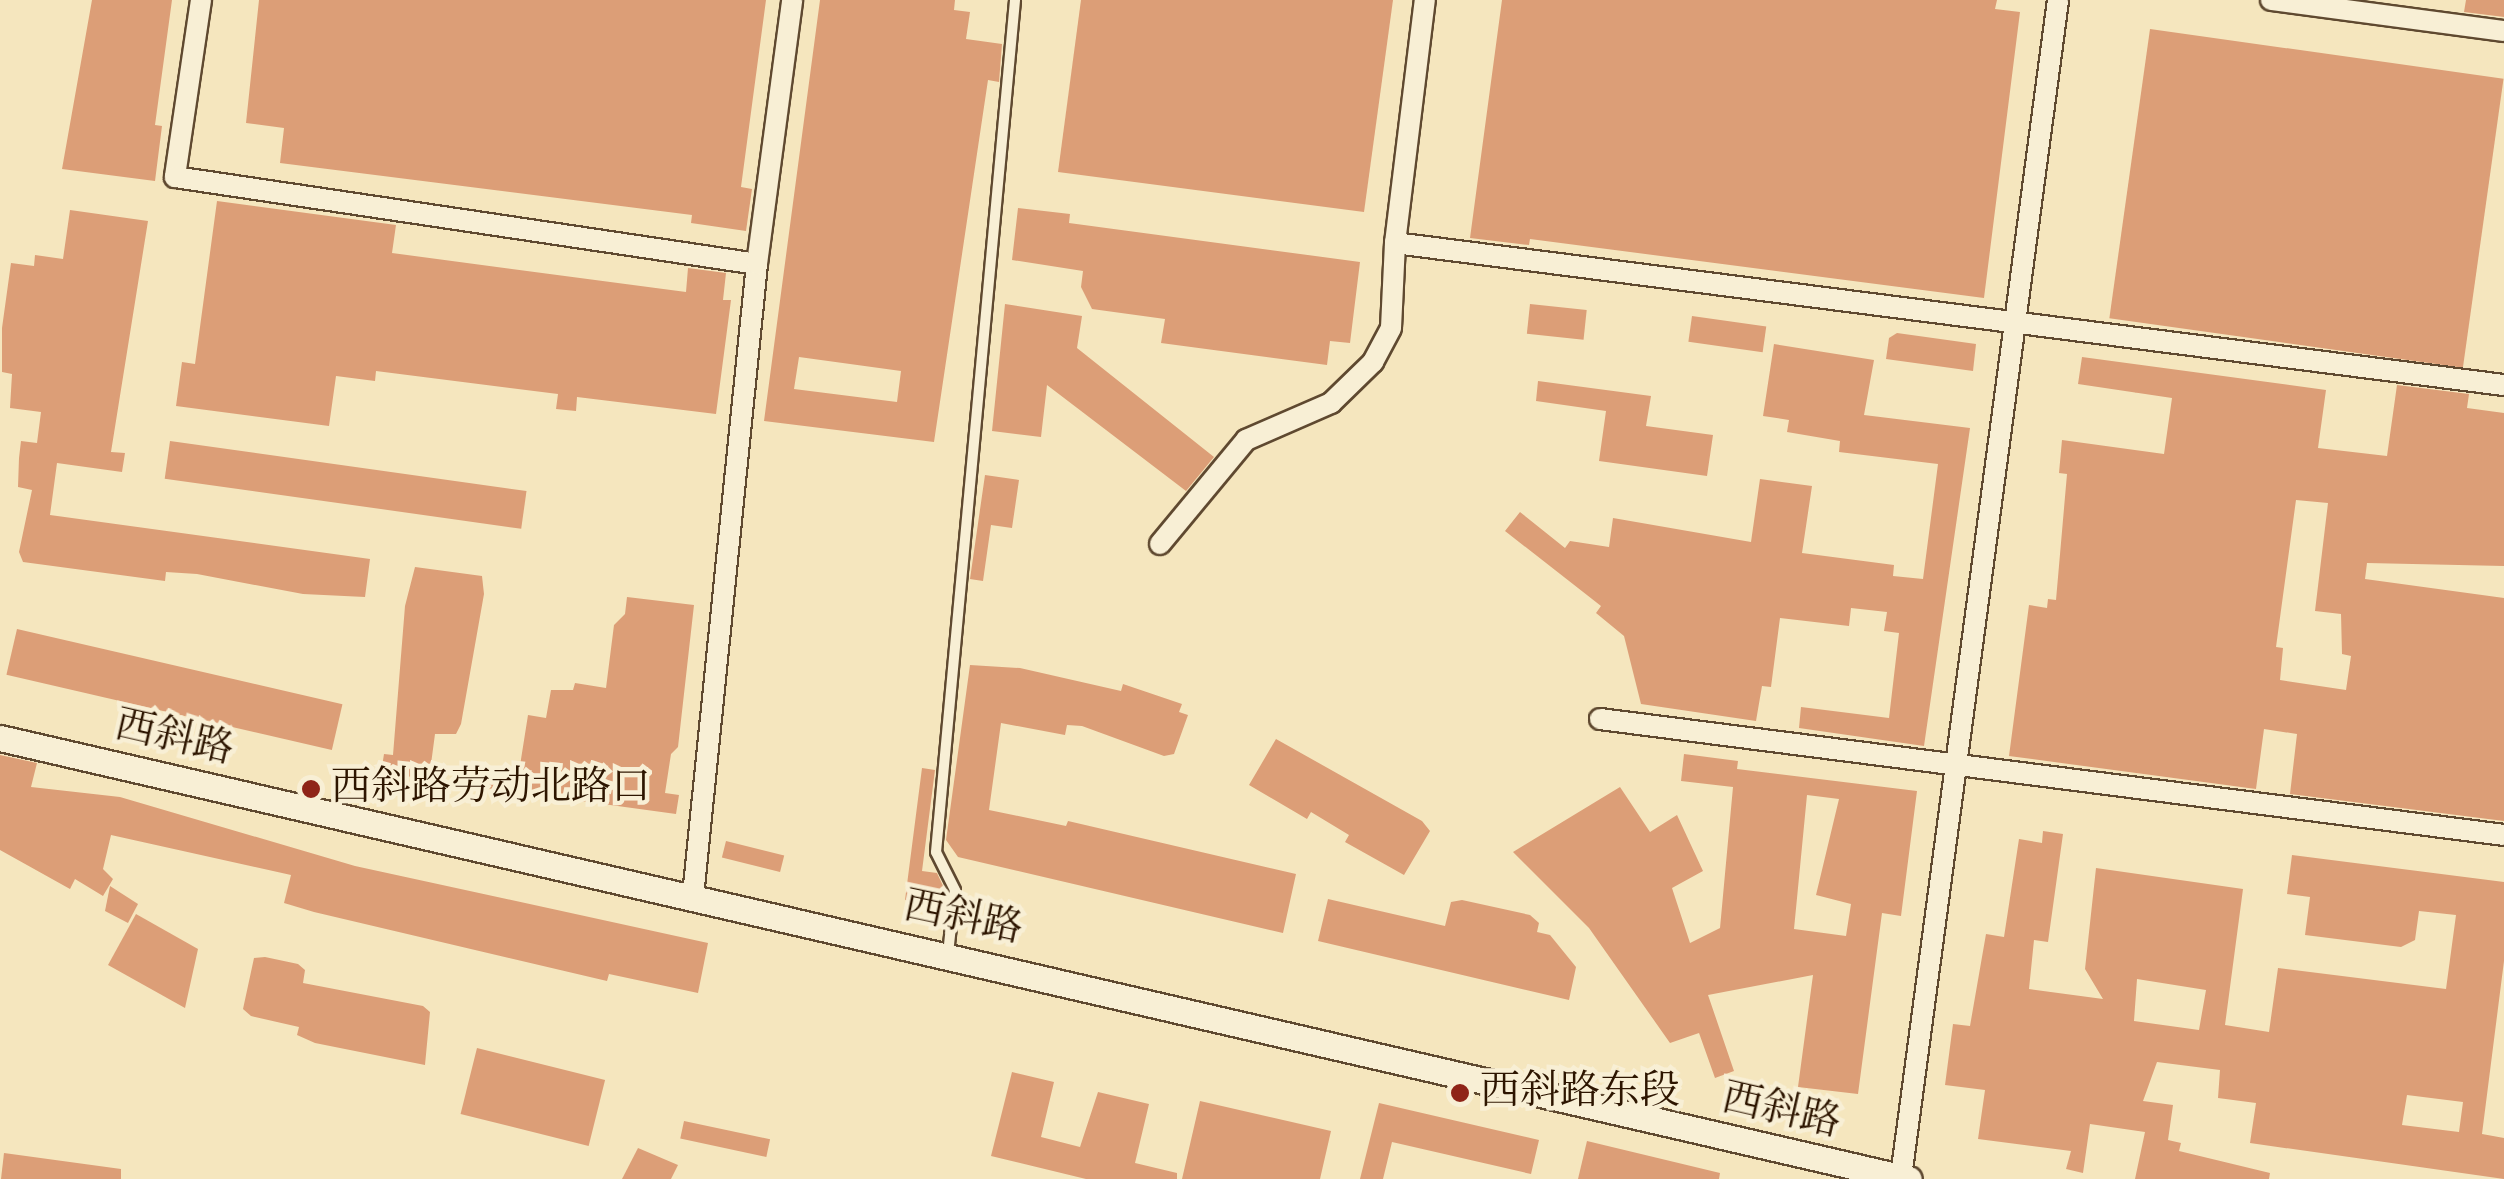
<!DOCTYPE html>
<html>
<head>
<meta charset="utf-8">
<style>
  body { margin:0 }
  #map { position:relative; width:2504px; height:1179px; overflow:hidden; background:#f5e6be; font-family:"Old Standard TT","Noto Serif SC",serif }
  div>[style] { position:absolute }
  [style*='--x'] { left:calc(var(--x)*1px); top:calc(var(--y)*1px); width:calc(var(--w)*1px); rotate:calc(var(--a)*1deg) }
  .building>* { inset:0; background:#dc9e77; transform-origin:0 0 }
  .roads { filter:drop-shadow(2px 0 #5f4930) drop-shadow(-2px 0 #5f4930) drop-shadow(0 2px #5f4930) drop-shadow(0 -2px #5f4930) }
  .service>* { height:10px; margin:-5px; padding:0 5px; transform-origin:5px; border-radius:5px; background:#f8efd5 }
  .minor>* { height:20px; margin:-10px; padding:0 10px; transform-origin:10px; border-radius:10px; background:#f8efd5 }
  .tertiary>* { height:25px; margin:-12.5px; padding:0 12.5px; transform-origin:12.5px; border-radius:12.5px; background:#f8efd5 }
  .dots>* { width:28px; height:28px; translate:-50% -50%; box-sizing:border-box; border:5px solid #f8efd5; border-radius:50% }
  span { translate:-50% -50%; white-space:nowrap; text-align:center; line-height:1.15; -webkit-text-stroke:9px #f8efd5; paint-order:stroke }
  .street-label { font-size:40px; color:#2d1500 }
  .poi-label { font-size:40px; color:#2d1500 }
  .left { translate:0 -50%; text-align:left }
</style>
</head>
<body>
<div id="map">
  <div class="building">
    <i style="clip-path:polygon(92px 0,172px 0,155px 125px,162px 126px,155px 181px,62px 169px)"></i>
    <i style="clip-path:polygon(259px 0,766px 0,741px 187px,752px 189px,746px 231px,691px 223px,692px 215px,280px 163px,284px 128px,246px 123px)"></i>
    <i style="clip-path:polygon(evenodd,820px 0,955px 0,954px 10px,970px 12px,966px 39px,1002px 44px,999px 82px,988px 80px,934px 442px,764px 421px,820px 0,799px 357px,901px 371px,897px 402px,794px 389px,799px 357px)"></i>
    <i style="clip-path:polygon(1081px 0,1393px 0,1364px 212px,1058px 172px)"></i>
    <i style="clip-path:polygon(1502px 0,1997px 0,1995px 9px,2020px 12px,1984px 298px,1530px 239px,1529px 245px,1470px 238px)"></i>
    <i style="clip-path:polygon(2466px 0,2504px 0,2504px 17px,2464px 12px)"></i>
    <i style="left:2150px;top:29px;width:357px;height:292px;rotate:8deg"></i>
    <i style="clip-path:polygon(217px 201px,396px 225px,392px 253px,686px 292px,688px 268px,726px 273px,723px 300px,731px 300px,716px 414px,577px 397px,576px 411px,556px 409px,558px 394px,376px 371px,375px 381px,336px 376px,329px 426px,176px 406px,182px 362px,195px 364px)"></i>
    <i style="clip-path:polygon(1018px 208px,1070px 214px,1069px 223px,1360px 262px,1350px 343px,1330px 341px,1327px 365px,1161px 343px,1165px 319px,1092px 309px,1081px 287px,1083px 271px,1012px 260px)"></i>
    <i style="clip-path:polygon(70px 210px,148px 221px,111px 452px,125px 453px,122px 472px,57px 463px,50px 515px,370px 559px,365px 597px,303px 594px,197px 574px,166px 572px,165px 581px,23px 562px,19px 552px,32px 490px,18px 487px,19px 458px,21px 441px,37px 443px,41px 412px,10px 408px,12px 374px,2px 372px,2px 328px,11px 263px,34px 266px,35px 255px,63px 259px)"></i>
    <i style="clip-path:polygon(1005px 304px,1082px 316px,1077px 348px,1214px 457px,1186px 491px,1047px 385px,1041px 437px,992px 431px)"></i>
    <i style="left:1530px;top:304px;width:57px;height:30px;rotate:6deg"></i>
    <i style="left:1692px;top:316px;width:75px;height:26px;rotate:8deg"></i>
    <i style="clip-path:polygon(1897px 333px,1976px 344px,1973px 371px,1886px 359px,1889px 338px)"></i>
    <i style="clip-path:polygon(1774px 344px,1874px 360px,1864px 415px,1970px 428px,1924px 746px,1799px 728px,1801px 707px,1889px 718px,1899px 633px,1884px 631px,1887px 612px,1851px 608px,1849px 626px,1780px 618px,1771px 687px,1762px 686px,1756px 721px,1641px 704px,1624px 636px,1596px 613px,1601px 606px,1505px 531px,1520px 512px,1565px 548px,1570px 541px,1609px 547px,1613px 518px,1751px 542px,1760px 479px,1812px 486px,1802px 553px,1894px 565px,1893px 576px,1923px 579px,1938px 464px,1839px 452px,1840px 441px,1787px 432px,1789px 420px,1763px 416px)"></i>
    <i style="clip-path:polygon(evenodd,2082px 357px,2326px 390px,2318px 448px,2387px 456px,2397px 385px,2469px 394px,2467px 408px,2504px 413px,2504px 566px,2367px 563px,2365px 579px,2504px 598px,2504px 821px,2290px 794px,2297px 734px,2264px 729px,2256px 789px,2009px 756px,2029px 605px,2047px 608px,2048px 599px,2056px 600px,2067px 474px,2059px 473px,2062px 440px,2164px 454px,2172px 398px,2078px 384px,2082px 357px,2296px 500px,2328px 503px,2315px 611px,2341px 614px,2342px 654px,2351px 656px,2346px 690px,2280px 680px,2283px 648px,2276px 647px,2296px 500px)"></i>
    <i style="clip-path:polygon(1538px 381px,1651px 396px,1646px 426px,1713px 435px,1707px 476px,1599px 461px,1606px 411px,1536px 401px)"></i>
    <i style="left:170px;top:441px;width:360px;height:38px;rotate:8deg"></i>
    <i style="clip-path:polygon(985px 475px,1019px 480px,1012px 528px,991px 525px,983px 581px,970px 579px)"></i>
    <i style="clip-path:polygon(415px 567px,482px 576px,484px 594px,461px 724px,456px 734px,435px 734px,429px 779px,381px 773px,384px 754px,393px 755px,405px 606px)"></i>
    <i style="clip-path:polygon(627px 597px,694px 605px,678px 747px,671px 754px,665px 793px,679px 795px,676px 814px,478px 787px,481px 767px,519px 772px,528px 715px,546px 718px,551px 690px,573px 690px,575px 683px,606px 688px,614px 625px,625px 614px)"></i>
    <i style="left:17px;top:629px;width:334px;height:47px;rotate:13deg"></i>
    <i style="clip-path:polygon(970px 665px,1020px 668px,1121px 691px,1123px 684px,1182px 704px,1179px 712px,1188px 715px,1174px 754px,1164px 756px,1082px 726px,1067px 725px,1065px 735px,1001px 723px,989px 810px,1066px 826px,1068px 821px,1296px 874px,1283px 933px,958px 857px,946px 840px)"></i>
    <i style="clip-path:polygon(1276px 739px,1422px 821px,1430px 831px,1404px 875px,1345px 842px,1349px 835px,1311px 812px,1307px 819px,1249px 785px)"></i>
    <i style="clip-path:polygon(evenodd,1684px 754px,1738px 761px,1737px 769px,1917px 791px,1901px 916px,1882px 913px,1858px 1094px,1798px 1087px,1813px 975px,1708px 995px,1734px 1071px,1715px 1078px,1699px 1033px,1670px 1043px,1589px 928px,1513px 852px,1620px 787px,1650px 832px,1677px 815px,1703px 871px,1672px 888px,1690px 943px,1720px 928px,1733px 787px,1681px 781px,1684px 754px,1807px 795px,1839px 799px,1816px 895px,1851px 904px,1846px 936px,1794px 929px,1807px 795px)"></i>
    <i style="clip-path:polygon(0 755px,37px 763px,31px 787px,120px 797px,355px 866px,708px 943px,698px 993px,609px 974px,607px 981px,314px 912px,284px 903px,291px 875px,111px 835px,103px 869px,113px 879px,103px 896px,75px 879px,70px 889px,0 850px)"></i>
    <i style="clip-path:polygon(922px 768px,935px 770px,922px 871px,937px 873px,944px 888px,942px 906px,905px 900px)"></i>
    <i style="clip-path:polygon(evenodd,2043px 831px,2063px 834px,2048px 942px,2034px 940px,2029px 989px,2103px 999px,2085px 969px,2096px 868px,2243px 889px,2225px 1025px,2269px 1032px,2278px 968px,2446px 989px,2456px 915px,2419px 911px,2415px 940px,2401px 947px,2305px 935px,2310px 897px,2287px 894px,2292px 855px,2504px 882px,2504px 961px,2482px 1134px,2504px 1138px,2504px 1179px,2250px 1143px,2256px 1103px,2218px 1098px,2220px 1070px,2157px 1062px,2143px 1101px,2173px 1105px,2168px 1140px,2181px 1143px,2179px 1151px,2270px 1173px,2269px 1179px,2135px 1179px,2145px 1132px,2090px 1124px,2083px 1173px,2066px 1169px,2071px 1151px,1978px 1139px,1985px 1090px,1945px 1085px,1953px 1024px,1970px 1026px,1986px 934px,2004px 937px,2019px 839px,2042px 843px,2043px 831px,2137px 979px,2206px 990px,2199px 1030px,2134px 1021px,2137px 979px,2043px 831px,2407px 1095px,2463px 1102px,2459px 1132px,2402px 1125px,2407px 1095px)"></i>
    <i style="left:726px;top:841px;width:60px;height:17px;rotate:14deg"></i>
    <i style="clip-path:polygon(110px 886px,138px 904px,128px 923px,105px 911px)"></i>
    <i style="clip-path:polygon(1328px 899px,1445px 926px,1451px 902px,1462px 900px,1530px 915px,1539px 923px,1537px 932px,1550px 935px,1576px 967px,1569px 1000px,1318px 941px)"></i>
    <i style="clip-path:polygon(136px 914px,198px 949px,185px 1008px,108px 965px)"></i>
    <i style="clip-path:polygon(265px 957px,298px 964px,305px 970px,303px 983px,423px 1006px,430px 1012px,425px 1065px,315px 1043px,297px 1035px,299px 1027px,251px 1016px,243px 1009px,254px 958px)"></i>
    <i style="left:477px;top:1048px;width:132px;height:68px;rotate:14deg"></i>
    <i style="clip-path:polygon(1012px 1072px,1054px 1082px,1041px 1137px,1080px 1147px,1098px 1092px,1149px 1104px,1135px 1163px,1177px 1173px,1177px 1179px,1086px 1179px,991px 1156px)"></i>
    <i style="clip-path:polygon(1200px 1101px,1331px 1131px,1320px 1179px,1182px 1179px)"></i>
    <i style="clip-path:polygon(1379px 1103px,1539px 1140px,1531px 1174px,1392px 1142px,1383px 1179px,1360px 1179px)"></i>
    <i style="left:684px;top:1121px;width:88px;height:18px;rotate:12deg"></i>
    <i style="clip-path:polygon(1587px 1141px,1720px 1173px,1719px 1179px,1578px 1179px)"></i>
    <i style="clip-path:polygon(638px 1148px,678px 1165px,671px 1179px,622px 1179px)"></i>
    <i style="clip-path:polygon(4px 1153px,121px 1169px,121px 1179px,1px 1179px)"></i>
  </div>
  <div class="roads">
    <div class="service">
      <i style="--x:948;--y:954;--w:64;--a:-83.8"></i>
      <i style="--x:955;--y:890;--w:42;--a:-116.6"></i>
      <i style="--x:936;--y:852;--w:856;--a:-84.7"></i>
    </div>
    <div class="minor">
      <i style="--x:201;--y:0;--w:179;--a:98.4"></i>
      <i style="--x:175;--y:177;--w:588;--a:8.5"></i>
      <i style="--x:2271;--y:0;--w:235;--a:7.6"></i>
      <i style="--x:1395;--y:243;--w:1118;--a:7.3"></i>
      <i style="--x:1160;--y:544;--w:135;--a:-50.4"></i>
      <i style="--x:1246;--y:440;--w:93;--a:-23.5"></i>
      <i style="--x:1331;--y:403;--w:59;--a:-44.3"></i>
      <i style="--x:1373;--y:362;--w:38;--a:-62"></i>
      <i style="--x:1391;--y:328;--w:85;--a:-87.3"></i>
      <i style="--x:1395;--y:243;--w:245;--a:-83"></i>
      <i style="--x:1600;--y:719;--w:911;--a:7.31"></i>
      <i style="--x:693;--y:896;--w:635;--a:-84.22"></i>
      <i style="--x:757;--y:264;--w:266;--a:-82.4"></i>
      <i style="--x:1901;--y:1177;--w:1187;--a:-82.4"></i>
    </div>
    <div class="tertiary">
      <i style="--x:0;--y:738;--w:1959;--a:13.01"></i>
    </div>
  </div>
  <div class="dots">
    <i style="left:311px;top:789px;background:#8f2418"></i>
    <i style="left:1460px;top:1093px;background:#8f2418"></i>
  </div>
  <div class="street-label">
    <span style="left:174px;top:739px;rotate:13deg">西斜路</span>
    <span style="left:963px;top:919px;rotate:12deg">西斜路</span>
    <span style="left:1781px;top:1112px;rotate:13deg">西斜路</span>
  </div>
  <div class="poi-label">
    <span class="left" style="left:331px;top:789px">西斜路劳动北路口</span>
    <span class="left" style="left:1480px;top:1093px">西斜路东段</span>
  </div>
</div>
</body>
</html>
